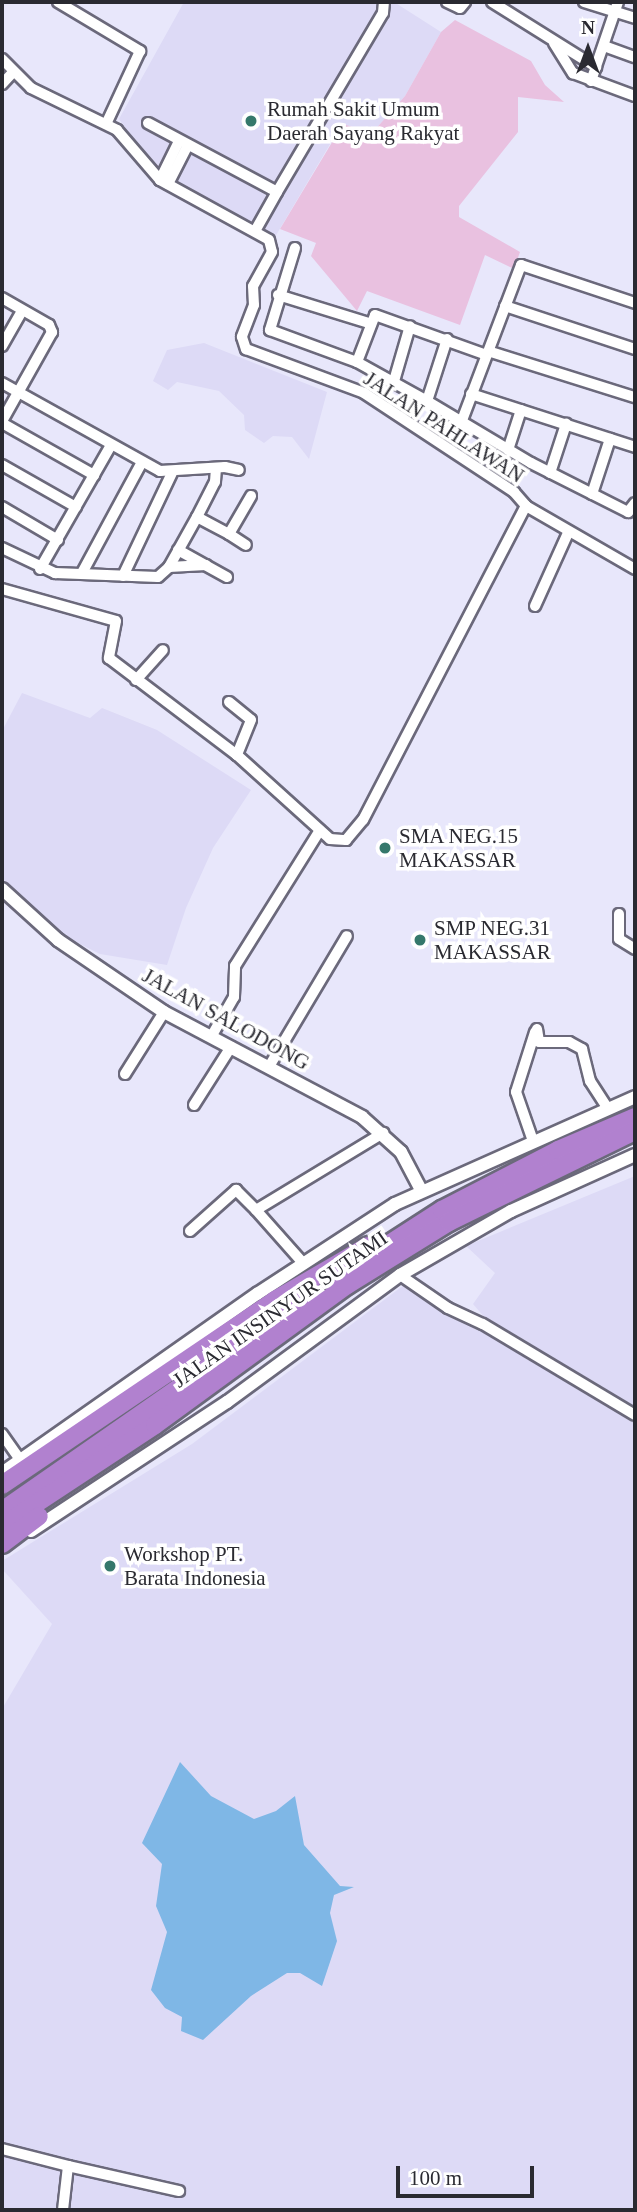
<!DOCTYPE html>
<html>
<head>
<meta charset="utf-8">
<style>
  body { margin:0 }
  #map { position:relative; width:637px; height:2212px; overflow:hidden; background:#e8e7fb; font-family:"Times New Roman",serif }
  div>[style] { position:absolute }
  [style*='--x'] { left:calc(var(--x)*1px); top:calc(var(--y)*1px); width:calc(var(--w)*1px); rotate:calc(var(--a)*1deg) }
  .built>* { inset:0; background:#dddaf6 }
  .green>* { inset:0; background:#e9c1e0 }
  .water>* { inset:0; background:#7fb7e6 }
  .roads { filter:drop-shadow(2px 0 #6b697b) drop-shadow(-2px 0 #6b697b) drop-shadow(0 2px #6b697b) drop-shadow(0 -2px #6b697b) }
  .minor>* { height:10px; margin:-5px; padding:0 5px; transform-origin:5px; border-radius:5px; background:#fff }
  .tertiary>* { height:12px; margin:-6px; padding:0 6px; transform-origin:6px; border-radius:6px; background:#fff }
  .motorway>* { height:18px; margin:-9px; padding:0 9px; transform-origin:9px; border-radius:9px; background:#b181cf }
  .dots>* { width:19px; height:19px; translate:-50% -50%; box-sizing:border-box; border:4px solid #fff; border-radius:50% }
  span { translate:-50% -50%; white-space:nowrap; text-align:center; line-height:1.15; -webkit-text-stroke:7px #fff; paint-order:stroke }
  .poi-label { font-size:21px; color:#2a2a31 }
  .left { translate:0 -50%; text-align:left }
  .street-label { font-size:21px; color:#2a2a31 }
  .frame { position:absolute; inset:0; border:4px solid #2a2a31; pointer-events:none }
  .north { position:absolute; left:553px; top:14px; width:70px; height:70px; -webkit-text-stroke:5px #fff; paint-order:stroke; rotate:0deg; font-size:19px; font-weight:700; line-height:28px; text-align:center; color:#2a2a31 }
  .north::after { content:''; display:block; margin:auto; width:24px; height:32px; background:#2a2a31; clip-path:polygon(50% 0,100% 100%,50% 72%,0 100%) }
  .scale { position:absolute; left:396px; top:2166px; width:138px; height:32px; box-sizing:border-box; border:4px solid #2a2a31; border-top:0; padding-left:9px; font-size:21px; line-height:24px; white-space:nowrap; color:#2a2a31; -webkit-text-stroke:5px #fff; paint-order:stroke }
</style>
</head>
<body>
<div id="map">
  <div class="built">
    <i style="clip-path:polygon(184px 2px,394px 2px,441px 32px,405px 96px,372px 133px,342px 124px,275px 237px,179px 185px,152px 166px,119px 119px)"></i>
    <i style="clip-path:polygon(204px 343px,327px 392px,309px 459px,292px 437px,273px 436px,264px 443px,245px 430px,244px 415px,219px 391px,177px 382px,168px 390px,153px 381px,167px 350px)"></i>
    <i style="clip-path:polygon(22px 693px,90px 718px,102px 708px,157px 730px,251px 790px,213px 848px,186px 908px,167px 965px,100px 954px,68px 938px,2px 880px,2px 731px)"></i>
    <i style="clip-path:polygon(635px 1176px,635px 2210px,2px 2210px,2px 1709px,52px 1624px,2px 1569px,2px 1561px,192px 1444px,408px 1282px,479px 1322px,486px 1319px,473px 1304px,495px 1273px,466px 1246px)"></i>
  </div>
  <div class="green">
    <i style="clip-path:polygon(455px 20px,531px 61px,545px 85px,564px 102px,518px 97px,518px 132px,459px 206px,459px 217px,520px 252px,514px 269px,485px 255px,460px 325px,367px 291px,357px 311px,311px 256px,316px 243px,280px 229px,343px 124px,372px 133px,405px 96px,441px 32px)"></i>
  </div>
  <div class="water">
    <i style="clip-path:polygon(180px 1762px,211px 1796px,254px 1819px,276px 1811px,295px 1796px,304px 1845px,340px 1886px,354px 1887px,334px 1895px,330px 1913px,337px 1941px,322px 1986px,300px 1973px,287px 1973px,251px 1996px,203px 2040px,181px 2031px,182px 2017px,165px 2008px,151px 1990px,167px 1932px,156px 1906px,162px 1864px,142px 1843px)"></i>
  </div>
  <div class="roads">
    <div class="minor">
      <i style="--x:58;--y:2;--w:96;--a:30.9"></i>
      <i style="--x:140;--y:51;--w:78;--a:114.9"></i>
      <i style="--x:447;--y:2;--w:14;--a:25"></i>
      <i style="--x:460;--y:8;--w:8;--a:-50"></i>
      <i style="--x:492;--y:2;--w:123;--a:32"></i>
      <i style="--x:584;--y:2;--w:53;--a:17.4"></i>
      <i style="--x:554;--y:43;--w:36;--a:58"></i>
      <i style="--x:573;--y:73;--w:66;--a:20.4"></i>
      <i style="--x:604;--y:46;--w:33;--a:20"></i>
      <i style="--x:2;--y:59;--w:41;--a:45"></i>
      <i style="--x:31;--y:88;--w:96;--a:26"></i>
      <i style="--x:117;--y:130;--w:66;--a:49.3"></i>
      <i style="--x:160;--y:180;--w:124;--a:28.8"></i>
      <i style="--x:269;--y:240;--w:12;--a:76"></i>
      <i style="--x:272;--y:252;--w:39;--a:119"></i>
      <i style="--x:253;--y:286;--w:19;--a:87"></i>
      <i style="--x:254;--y:305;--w:34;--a:111"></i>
      <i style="--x:242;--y:337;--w:13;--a:72"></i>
      <i style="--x:246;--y:349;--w:126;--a:20.4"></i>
      <i style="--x:364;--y:393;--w:180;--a:33.4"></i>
      <i style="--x:514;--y:492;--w:18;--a:49"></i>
      <i style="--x:526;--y:506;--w:126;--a:30"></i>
      <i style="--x:591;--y:81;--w:83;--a:-71.1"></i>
      <i style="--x:2;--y:84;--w:16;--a:-47"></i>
      <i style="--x:148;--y:123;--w:146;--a:28.1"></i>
      <i style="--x:277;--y:192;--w:45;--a:119.4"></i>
      <i style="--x:160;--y:180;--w:43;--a:-64"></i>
      <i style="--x:168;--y:184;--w:44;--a:-62.9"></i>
      <i style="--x:277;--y:192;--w:208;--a:-59.4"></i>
      <i style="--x:383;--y:13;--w:11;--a:-85"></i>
      <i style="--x:295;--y:248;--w:86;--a:107"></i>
      <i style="--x:270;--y:330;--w:93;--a:20.2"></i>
      <i style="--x:357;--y:362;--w:80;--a:29.1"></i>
      <i style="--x:278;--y:295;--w:95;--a:17.1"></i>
      <i style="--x:2;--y:298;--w:54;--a:29.9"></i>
      <i style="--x:49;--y:325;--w:8;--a:67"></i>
      <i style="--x:52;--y:332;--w:102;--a:119.3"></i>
      <i style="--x:505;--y:306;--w:137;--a:18.3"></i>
      <i style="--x:447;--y:339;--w:65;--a:107.9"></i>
      <i style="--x:427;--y:401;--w:121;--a:30.8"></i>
      <i style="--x:531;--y:463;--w:109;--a:26.8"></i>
      <i style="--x:628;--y:512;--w:11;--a:-52"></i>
      <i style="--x:2;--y:346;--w:40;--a:-60.3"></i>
      <i style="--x:491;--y:352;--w:151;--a:17.4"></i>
      <i style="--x:357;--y:362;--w:50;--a:-69"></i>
      <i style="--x:375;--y:315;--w:116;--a:19.7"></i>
      <i style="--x:394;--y:381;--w:57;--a:-73.8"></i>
      <i style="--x:2;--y:383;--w:181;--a:29.1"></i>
      <i style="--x:160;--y:471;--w:65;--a:-3.5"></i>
      <i style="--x:225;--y:467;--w:14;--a:12"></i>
      <i style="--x:471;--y:394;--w:172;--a:17.9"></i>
      <i style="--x:2;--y:423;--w:106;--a:29.5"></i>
      <i style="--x:461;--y:423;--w:169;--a:-69.2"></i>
      <i style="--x:521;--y:265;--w:120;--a:18.4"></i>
      <i style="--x:508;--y:450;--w:42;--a:-72"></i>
      <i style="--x:2;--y:465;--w:85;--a:29.6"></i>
      <i style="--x:550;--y:473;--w:52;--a:-71.9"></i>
      <i style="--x:592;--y:494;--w:58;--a:-71.9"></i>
      <i style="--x:2;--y:507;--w:65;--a:30.5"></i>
      <i style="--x:197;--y:517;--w:36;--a:28"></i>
      <i style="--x:229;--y:534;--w:44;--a:-59.9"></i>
      <i style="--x:229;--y:534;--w:20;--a:33"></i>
      <i style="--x:2;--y:548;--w:59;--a:25.3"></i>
      <i style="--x:55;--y:573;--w:103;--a:2.2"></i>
      <i style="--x:158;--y:577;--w:15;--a:-42"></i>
      <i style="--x:169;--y:567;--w:57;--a:-60.8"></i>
      <i style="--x:197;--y:517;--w:39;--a:-63"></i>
      <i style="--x:215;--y:482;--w:14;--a:-86"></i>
      <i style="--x:178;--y:550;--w:56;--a:28.9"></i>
      <i style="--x:169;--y:567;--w:37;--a:-3"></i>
      <i style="--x:40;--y:569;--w:143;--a:-60.2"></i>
      <i style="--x:82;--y:573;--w:126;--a:-61.6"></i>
      <i style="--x:123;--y:576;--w:114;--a:-64.6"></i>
      <i style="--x:2;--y:589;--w:118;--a:15.7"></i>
      <i style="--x:116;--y:621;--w:38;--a:101"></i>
      <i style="--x:109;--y:658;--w:161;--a:37.2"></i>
      <i style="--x:237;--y:755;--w:125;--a:42.1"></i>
      <i style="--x:330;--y:839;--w:16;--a:4"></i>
      <i style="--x:346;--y:840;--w:26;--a:-50"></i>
      <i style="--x:363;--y:820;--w:354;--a:-62.6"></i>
      <i style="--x:535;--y:606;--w:80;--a:-65.7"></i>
      <i style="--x:136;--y:680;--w:40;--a:-48"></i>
      <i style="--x:229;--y:702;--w:28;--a:39"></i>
      <i style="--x:251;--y:720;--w:38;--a:112"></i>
      <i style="--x:619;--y:914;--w:25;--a:90"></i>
      <i style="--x:619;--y:939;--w:19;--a:32"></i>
      <i style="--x:537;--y:1029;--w:13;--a:81"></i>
      <i style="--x:539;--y:1042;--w:30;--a:0"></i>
      <i style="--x:569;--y:1042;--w:15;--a:28"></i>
      <i style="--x:582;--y:1049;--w:33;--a:76"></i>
      <i style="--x:590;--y:1081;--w:33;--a:57"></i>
      <i style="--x:211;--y:1037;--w:46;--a:-60.1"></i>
      <i style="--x:234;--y:997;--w:31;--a:-88"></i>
      <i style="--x:235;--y:966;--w:160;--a:-58"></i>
      <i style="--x:270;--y:1065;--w:150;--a:-59.2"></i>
      <i style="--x:125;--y:1074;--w:73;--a:-57.8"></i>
      <i style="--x:194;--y:1105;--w:69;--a:-57.5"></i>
      <i style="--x:533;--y:1141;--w:52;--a:-109.1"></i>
      <i style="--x:516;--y:1092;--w:63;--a:-72.4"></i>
      <i style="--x:256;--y:1210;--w:71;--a:48.4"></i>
      <i style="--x:190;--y:1231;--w:62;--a:-41.7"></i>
      <i style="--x:236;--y:1190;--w:28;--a:45"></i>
      <i style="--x:256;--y:1210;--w:149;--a:-31.2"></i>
      <i style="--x:400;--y:1275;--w:58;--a:34.5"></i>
      <i style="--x:448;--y:1308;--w:38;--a:25"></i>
      <i style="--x:483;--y:1324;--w:177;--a:30.9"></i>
      <i style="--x:2;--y:1434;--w:32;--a:55"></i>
      <i style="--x:2;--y:2149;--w:68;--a:14.4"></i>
      <i style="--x:68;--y:2166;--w:44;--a:96.5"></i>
      <i style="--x:68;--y:2166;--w:114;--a:12.7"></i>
    </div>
    <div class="tertiary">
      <i style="--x:2;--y:889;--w:76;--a:42.3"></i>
      <i style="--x:58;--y:940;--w:128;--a:34.2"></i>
      <i style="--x:164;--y:1012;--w:224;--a:27.9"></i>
      <i style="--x:362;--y:1117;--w:52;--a:41.9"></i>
      <i style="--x:401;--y:1152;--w:43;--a:62.2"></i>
      <i style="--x:2;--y:1473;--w:312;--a:-35.1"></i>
      <i style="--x:257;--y:1294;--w:165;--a:-33.1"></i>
      <i style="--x:395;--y:1204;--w:263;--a:-24"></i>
      <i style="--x:31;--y:1531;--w:235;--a:-33.4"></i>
      <i style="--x:227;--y:1402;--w:215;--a:-36.3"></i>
      <i style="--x:400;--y:1275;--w:128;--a:-30"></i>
      <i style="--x:511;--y:1211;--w:136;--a:-24.3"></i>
    </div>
    <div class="motorway">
      <i style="--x:338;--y:1277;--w:124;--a:-32.8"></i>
      <i style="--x:442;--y:1210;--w:131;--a:-27.3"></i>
      <i style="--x:558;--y:1150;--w:84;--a:-23.2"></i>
      <i style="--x:2;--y:1485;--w:330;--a:-34.1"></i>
      <i style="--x:275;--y:1300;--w:108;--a:-30.1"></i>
      <i style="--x:2;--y:1511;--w:381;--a:-34.9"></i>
      <i style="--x:2;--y:1526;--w:183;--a:-33.4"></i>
      <i style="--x:155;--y:1425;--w:238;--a:-36.1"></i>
      <i style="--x:347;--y:1285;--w:120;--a:-31.7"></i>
      <i style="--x:449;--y:1222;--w:207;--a:-26.1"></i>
      <i style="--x:2;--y:1544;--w:46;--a:-37.1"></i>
    </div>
  </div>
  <div class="dots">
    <i style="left:251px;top:121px;background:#35786b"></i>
    <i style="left:385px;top:848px;background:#35786b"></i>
    <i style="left:420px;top:940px;background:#35786b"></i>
    <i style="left:110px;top:1566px;background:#35786b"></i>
  </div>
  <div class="poi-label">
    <span class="left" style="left:267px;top:121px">Rumah Sakit Umum<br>Daerah Sayang Rakyat</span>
    <span class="left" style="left:399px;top:848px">SMA NEG.15<br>MAKASSAR</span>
    <span class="left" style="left:434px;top:940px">SMP NEG.31<br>MAKASSAR</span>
    <span class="left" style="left:124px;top:1566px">Workshop PT.<br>Barata Indonesia</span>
  </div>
  <div class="street-label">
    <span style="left:444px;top:427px;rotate:33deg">JALAN PAHLAWAN</span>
    <span style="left:226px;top:1019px;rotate:29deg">JALAN SALODONG</span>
    <span style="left:280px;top:1309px;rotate:-35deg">JALAN INSINYUR SUTAMI</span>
  </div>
  <div class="frame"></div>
  <div class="north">N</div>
  <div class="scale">100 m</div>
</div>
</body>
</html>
